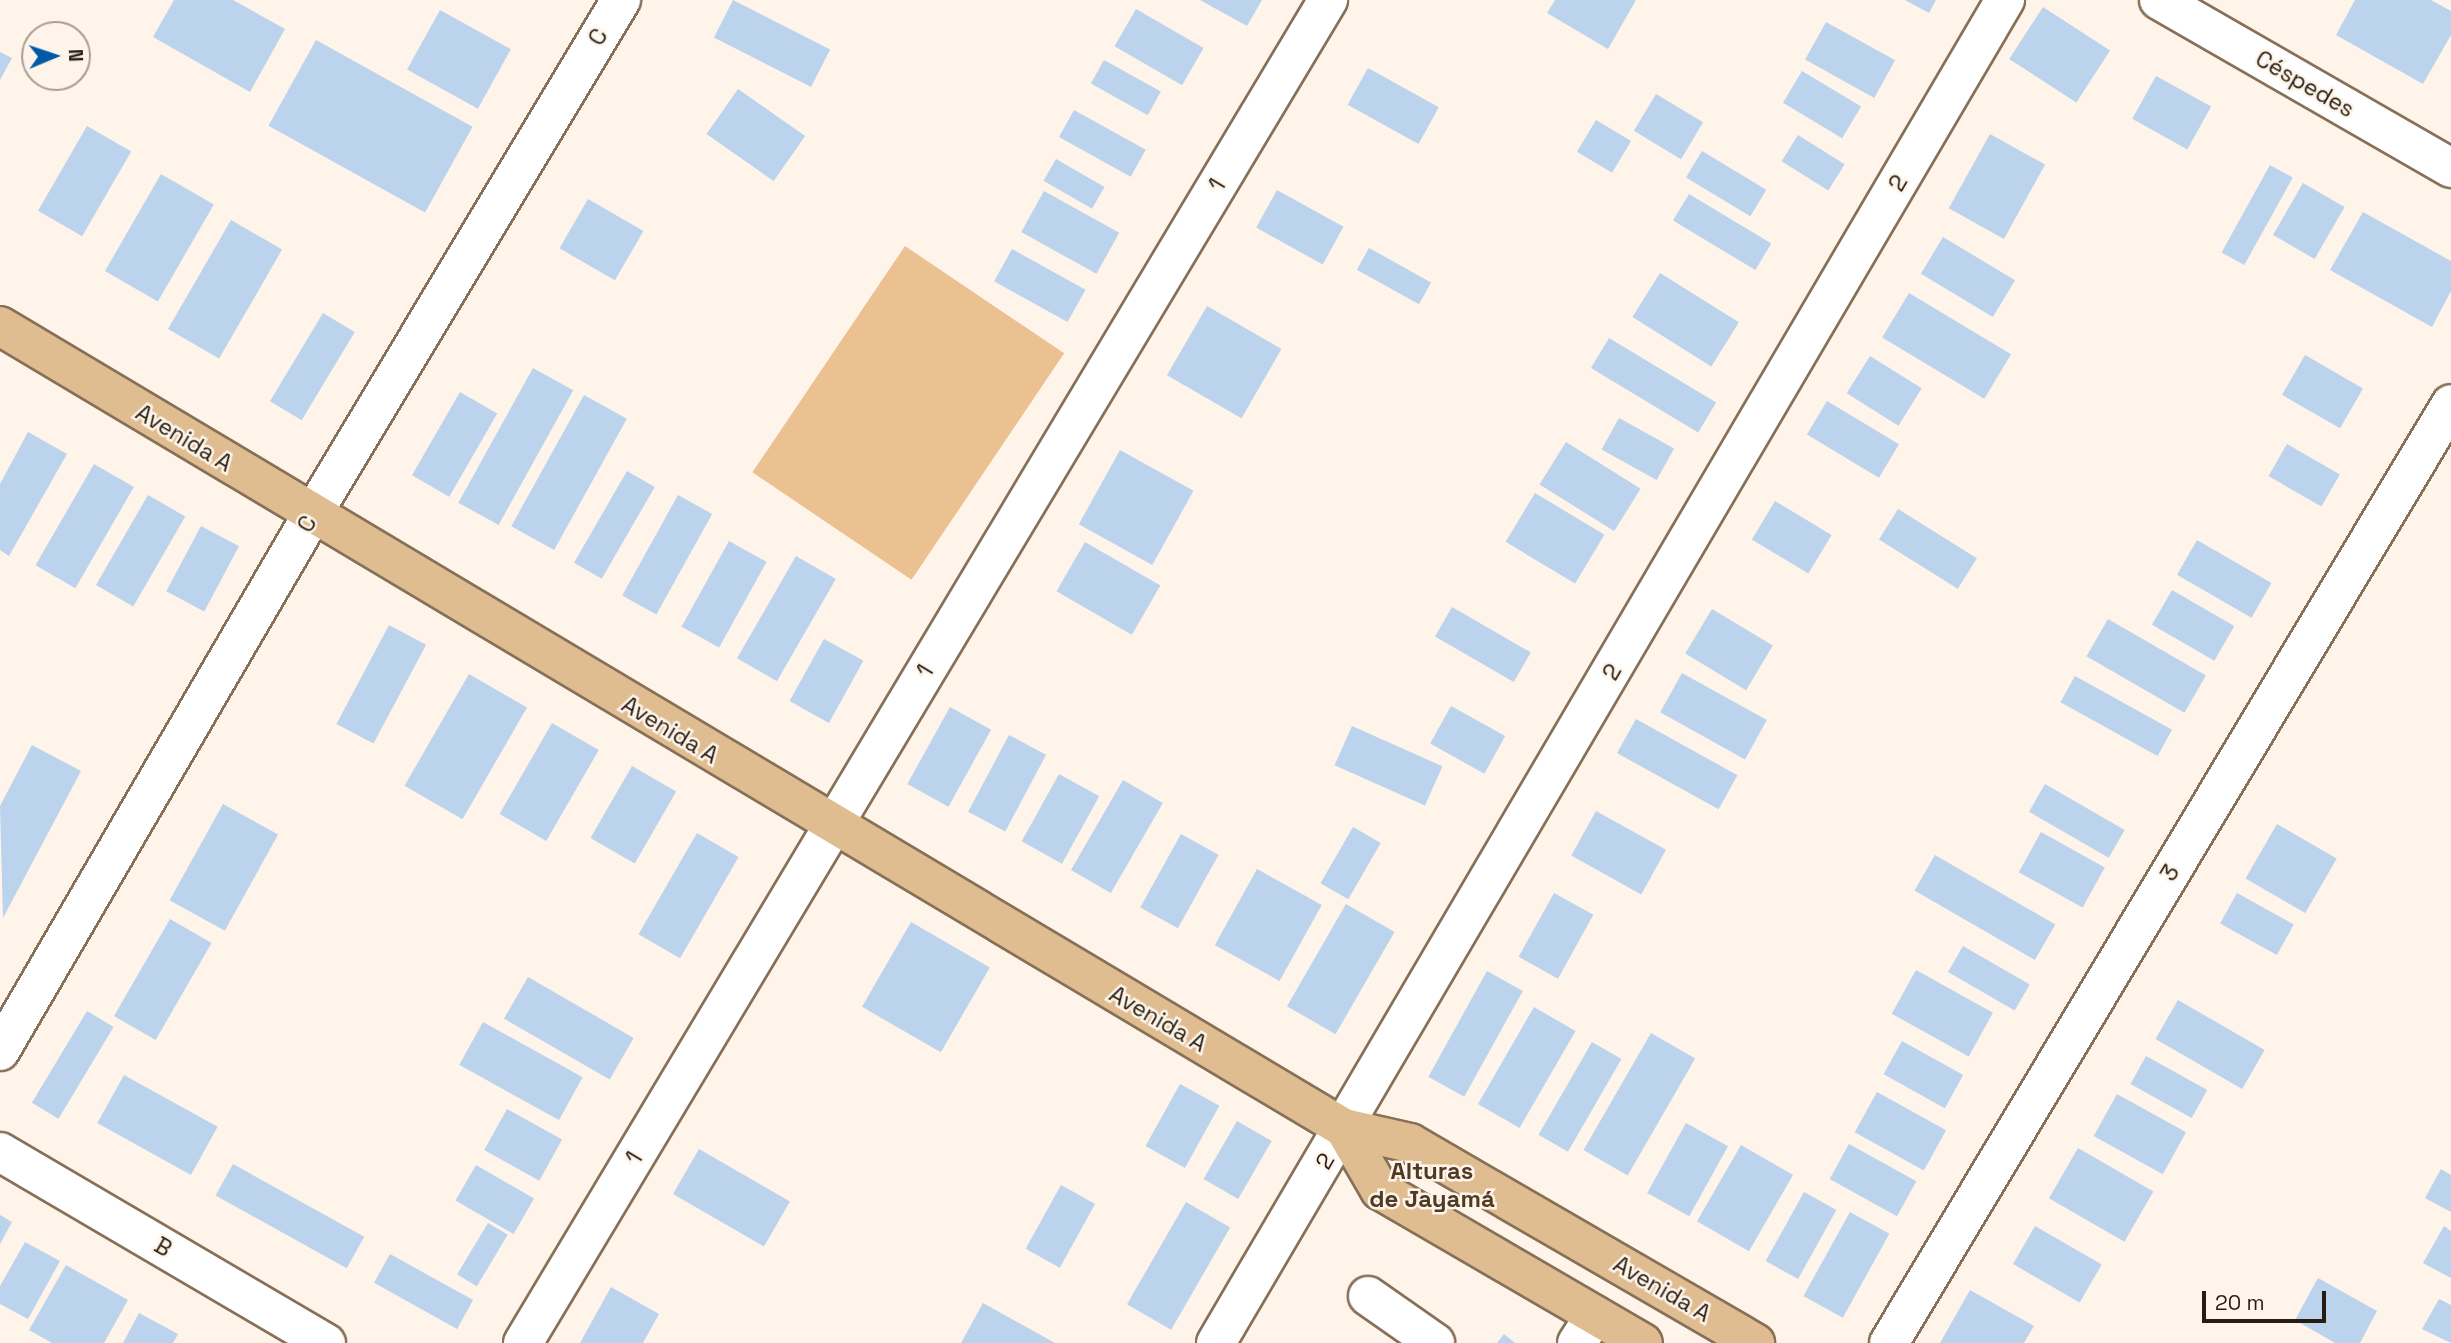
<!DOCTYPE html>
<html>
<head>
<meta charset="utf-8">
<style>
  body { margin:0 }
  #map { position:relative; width:2451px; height:1343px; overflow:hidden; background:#fef4e9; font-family:"Space Grotesk",sans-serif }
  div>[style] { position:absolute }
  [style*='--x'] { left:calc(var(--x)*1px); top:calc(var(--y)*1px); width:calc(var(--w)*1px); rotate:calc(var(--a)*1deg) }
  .green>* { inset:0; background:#ecc192; transform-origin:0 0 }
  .building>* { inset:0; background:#bcd3ed; transform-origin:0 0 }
  .roads { filter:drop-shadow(2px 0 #867058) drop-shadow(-2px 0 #867058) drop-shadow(0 2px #867058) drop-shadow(0 -2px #867058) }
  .minor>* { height:38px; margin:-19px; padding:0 19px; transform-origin:19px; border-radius:19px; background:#fff }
  .major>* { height:38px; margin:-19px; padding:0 19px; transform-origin:19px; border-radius:19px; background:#e0bc91 }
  span { translate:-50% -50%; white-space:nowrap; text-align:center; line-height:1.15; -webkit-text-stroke:5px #fef4e9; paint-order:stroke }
  .street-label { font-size:23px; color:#251c12 }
  .neighbourhood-label { font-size:24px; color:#4f3b25; font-weight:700 }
  .north { position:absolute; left:21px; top:21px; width:70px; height:70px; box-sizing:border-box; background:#fef4e9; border:2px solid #a79e93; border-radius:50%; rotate:88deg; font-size:19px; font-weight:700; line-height:28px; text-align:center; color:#251c12 }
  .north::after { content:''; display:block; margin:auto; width:24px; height:32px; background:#015aa7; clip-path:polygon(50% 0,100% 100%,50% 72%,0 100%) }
  .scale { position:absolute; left:2202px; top:1291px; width:124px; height:32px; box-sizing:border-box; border:4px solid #251c12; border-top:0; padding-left:9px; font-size:21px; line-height:24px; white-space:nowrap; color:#251c12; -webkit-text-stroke:5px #fef4e9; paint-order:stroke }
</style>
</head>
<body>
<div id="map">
  <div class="green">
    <i style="left:905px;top:246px;width:192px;height:273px;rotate:34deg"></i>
  </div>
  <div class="building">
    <i style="clip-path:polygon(174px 0,233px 0,285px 29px,250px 92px,153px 37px)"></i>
    <i style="left:733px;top:0;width:109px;height:42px;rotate:27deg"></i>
    <i style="clip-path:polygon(1200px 0,1262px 0,1247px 26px)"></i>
    <i style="clip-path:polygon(1555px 0,1636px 0,1608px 49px,1547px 13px)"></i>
    <i style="clip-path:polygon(1905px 0,1936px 0,1929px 13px)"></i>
    <i style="clip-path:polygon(2355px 0,2431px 0,2451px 11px,2451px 35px,2423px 84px,2336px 35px)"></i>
    <i style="left:2043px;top:7px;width:80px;height:62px;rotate:33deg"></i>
    <i style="left:1136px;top:9px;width:78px;height:43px;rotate:30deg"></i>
    <i style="left:440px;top:10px;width:81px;height:68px;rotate:29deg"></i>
    <i style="left:1826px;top:22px;width:79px;height:43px;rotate:29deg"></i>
    <i style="left:316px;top:40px;width:179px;height:98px;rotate:29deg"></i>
    <i style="clip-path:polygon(0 52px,12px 58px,0 80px)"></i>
    <i style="left:1104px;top:60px;width:65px;height:27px;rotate:29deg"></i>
    <i style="left:1368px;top:68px;width:81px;height:42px;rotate:29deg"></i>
    <i style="left:1802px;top:71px;width:69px;height:37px;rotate:31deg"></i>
    <i style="left:2156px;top:76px;width:63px;height:49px;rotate:29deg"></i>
    <i style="left:738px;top:89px;width:82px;height:55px;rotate:35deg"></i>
    <i style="left:1656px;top:94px;width:55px;height:43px;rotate:31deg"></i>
    <i style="left:1074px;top:110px;width:82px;height:31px;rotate:29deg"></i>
    <i style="left:1596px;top:120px;width:41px;height:37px;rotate:31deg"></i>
    <i style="left:87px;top:126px;width:51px;height:98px;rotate:30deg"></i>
    <i style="left:1990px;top:134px;width:63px;height:85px;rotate:29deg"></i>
    <i style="left:1798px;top:135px;width:55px;height:31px;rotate:32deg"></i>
    <i style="left:1702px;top:151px;width:75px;height:31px;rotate:31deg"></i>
    <i style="left:1056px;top:159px;width:56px;height:25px;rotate:30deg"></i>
    <i style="left:2270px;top:165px;width:26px;height:100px;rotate:29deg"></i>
    <i style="left:161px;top:174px;width:61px;height:112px;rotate:30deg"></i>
    <i style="left:2303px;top:183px;width:48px;height:60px;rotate:30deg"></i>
    <i style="left:1277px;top:190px;width:76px;height:43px;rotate:29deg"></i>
    <i style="left:1044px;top:191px;width:86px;height:47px;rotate:29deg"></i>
    <i style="left:1689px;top:194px;width:96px;height:31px;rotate:31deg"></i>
    <i style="left:588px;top:199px;width:64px;height:57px;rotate:30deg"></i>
    <i style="clip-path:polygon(2363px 212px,2451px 261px,2451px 291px,2432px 327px,2330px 270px)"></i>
    <i style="left:231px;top:220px;width:59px;height:126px;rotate:30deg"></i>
    <i style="left:1943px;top:237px;width:84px;height:43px;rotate:31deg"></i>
    <i style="left:1369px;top:248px;width:71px;height:25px;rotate:29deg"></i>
    <i style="left:1012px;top:249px;width:84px;height:37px;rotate:29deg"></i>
    <i style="left:1660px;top:273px;width:93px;height:52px;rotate:32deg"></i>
    <i style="left:1909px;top:293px;width:119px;height:52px;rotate:31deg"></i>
    <i style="left:1207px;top:306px;width:86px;height:80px;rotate:30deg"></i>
    <i style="left:323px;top:313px;width:37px;height:103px;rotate:31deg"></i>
    <i style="left:1609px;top:338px;width:125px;height:35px;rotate:31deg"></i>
    <i style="left:2305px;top:355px;width:67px;height:46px;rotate:30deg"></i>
    <i style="left:1870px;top:356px;width:61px;height:44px;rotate:32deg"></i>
    <i style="left:533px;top:368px;width:46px;height:154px;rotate:29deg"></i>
    <i style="left:460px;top:392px;width:43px;height:96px;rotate:30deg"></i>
    <i style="left:584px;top:395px;width:49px;height:150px;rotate:29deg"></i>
    <i style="left:1827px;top:401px;width:84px;height:39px;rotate:31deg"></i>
    <i style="left:1619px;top:418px;width:63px;height:36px;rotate:29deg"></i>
    <i style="clip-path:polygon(28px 432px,67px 454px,9px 556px,0 550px,0 484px)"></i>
    <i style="left:1566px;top:442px;width:88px;height:50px;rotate:32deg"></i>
    <i style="left:2287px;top:444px;width:61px;height:37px;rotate:30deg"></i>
    <i style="left:1120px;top:450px;width:84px;height:85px;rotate:29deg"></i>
    <i style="left:94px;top:464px;width:46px;height:117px;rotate:30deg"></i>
    <i style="left:627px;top:471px;width:32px;height:106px;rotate:30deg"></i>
    <i style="left:1535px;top:493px;width:81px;height:57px;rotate:31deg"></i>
    <i style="left:148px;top:495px;width:43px;height:104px;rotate:30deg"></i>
    <i style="left:678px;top:495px;width:39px;height:115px;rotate:29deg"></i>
    <i style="left:1775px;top:501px;width:66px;height:45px;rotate:31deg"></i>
    <i style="left:1898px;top:509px;width:93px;height:36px;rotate:32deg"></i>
    <i style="left:201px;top:526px;width:43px;height:74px;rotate:28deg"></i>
    <i style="left:2197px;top:540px;width:86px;height:40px;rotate:30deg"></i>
    <i style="left:729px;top:541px;width:43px;height:98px;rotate:29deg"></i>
    <i style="left:1085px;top:542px;width:87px;height:57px;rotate:30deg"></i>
    <i style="left:796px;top:556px;width:46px;height:118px;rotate:30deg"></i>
    <i style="left:2172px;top:590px;width:72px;height:40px;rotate:30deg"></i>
    <i style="left:1452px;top:607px;width:91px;height:34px;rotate:30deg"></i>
    <i style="left:1712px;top:609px;width:71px;height:52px;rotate:31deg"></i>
    <i style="left:2108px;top:619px;width:113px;height:43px;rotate:30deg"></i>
    <i style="left:389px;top:625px;width:42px;height:112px;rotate:28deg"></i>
    <i style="left:824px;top:639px;width:45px;height:71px;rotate:29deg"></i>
    <i style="left:1682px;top:673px;width:97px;height:45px;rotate:29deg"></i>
    <i style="left:469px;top:674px;width:67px;height:129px;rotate:30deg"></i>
    <i style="left:2075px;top:676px;width:111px;height:30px;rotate:29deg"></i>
    <i style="left:1451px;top:706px;width:62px;height:43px;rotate:29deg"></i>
    <i style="left:950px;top:707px;width:47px;height:88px;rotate:29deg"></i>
    <i style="left:1636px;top:719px;width:116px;height:39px;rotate:29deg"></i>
    <i style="left:552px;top:723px;width:54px;height:105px;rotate:30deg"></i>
    <i style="left:1352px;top:726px;width:99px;height:43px;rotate:24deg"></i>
    <i style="left:1009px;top:735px;width:42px;height:87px;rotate:28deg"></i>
    <i style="clip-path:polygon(32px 745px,81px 771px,3px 918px,0 806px)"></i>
    <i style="left:632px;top:766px;width:51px;height:83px;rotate:30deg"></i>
    <i style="left:1059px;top:774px;width:46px;height:77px;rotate:29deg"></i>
    <i style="left:1123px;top:780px;width:46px;height:104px;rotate:30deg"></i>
    <i style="left:2045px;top:784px;width:92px;height:32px;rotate:30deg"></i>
    <i style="left:223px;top:804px;width:63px;height:110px;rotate:29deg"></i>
    <i style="left:1596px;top:811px;width:80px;height:51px;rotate:29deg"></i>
    <i style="left:2277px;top:824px;width:69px;height:63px;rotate:30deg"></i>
    <i style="left:1353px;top:827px;width:32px;height:65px;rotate:30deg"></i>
    <i style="left:2041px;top:832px;width:73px;height:46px;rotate:29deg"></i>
    <i style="left:697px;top:833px;width:48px;height:117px;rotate:30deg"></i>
    <i style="left:1181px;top:834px;width:43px;height:84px;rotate:29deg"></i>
    <i style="left:1935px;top:855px;width:139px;height:41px;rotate:30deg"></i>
    <i style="left:1257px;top:869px;width:74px;height:87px;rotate:29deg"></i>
    <i style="left:1554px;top:893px;width:45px;height:73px;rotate:29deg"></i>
    <i style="left:2237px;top:893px;width:65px;height:35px;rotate:29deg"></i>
    <i style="left:1346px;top:904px;width:56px;height:118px;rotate:30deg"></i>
    <i style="left:170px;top:919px;width:48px;height:112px;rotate:30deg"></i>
    <i style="left:911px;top:922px;width:91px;height:98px;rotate:30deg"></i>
    <i style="left:1963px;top:946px;width:77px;height:30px;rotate:30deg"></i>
    <i style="left:1916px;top:970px;width:88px;height:50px;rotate:29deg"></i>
    <i style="left:1487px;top:971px;width:41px;height:121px;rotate:29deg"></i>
    <i style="left:528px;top:977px;width:122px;height:48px;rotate:30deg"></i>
    <i style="left:2178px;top:1000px;width:100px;height:45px;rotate:30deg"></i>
    <i style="left:1534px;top:1007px;width:48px;height:112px;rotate:30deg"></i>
    <i style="left:87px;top:1011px;width:31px;height:107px;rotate:31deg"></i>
    <i style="left:483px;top:1022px;width:114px;height:49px;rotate:29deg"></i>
    <i style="left:1651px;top:1033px;width:51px;height:135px;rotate:30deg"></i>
    <i style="left:1902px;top:1041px;width:70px;height:38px;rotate:29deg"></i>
    <i style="left:1592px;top:1042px;width:34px;height:107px;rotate:30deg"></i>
    <i style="left:2146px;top:1056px;width:70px;height:32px;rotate:29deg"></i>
    <i style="left:124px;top:1075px;width:107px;height:55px;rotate:29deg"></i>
    <i style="left:1180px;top:1084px;width:45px;height:71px;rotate:29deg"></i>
    <i style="left:1877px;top:1092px;width:79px;height:46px;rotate:29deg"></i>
    <i style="left:2117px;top:1094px;width:79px;height:48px;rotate:29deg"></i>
    <i style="left:507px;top:1109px;width:63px;height:47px;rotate:29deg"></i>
    <i style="left:1237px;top:1121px;width:40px;height:67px;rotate:30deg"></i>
    <i style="left:1686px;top:1123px;width:48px;height:80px;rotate:29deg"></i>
    <i style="left:1849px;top:1144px;width:77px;height:40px;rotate:29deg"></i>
    <i style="left:1741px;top:1145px;width:60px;height:88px;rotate:30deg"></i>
    <i style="left:2078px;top:1148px;width:87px;height:58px;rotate:30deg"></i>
    <i style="left:699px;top:1149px;width:105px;height:52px;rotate:30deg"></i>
    <i style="left:233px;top:1164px;width:150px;height:36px;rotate:29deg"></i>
    <i style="left:476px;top:1165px;width:67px;height:41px;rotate:30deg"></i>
    <i style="clip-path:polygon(2441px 1169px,2451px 1175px,2451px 1212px,2425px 1198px)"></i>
    <i style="left:1061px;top:1185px;width:39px;height:73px;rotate:29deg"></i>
    <i style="left:1804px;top:1192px;width:37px;height:79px;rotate:29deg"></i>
    <i style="left:1186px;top:1202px;width:51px;height:118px;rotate:30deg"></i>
    <i style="left:1850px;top:1212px;width:45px;height:96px;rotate:29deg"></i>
    <i style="clip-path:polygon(0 1215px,12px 1222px,0 1244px)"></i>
    <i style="left:488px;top:1223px;width:23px;height:60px;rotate:31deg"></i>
    <i style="left:2035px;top:1226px;width:77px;height:44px;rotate:30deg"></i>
    <i style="clip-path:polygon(2444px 1226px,2451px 1231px,2451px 1278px,2423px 1263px)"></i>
    <i style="clip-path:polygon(25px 1242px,60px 1261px,28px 1319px,0 1304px,0 1286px)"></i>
    <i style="left:390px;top:1254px;width:95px;height:33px;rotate:29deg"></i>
    <i style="clip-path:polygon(66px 1265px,128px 1300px,104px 1343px,52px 1343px,29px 1330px)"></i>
    <i style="clip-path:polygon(2318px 1278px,2377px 1311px,2360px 1343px,2335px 1343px,2295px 1320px)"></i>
    <i style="clip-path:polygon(611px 1287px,659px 1314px,643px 1343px,580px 1343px)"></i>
    <i style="clip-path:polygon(1970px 1290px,2034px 1326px,2024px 1343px,1940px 1343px)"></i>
    <i style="clip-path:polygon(2439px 1299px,2451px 1305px,2451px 1343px,2422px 1329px)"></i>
    <i style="clip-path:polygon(983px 1303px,1055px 1343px,961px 1343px)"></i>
    <i style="clip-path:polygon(139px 1313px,178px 1334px,173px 1343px,123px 1343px)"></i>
    <i style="clip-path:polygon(1504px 1334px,1515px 1343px,1497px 1343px)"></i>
  </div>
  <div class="roads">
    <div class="minor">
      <i style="--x:2159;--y:0;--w:337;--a:29.9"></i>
      <i style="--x:0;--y:1051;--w:620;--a:-59.8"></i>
      <i style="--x:312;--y:515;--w:601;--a:-59.04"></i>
      <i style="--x:0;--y:1152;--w:378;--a:30.4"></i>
      <i style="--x:1368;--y:1296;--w:82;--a:35"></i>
      <i style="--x:523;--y:1343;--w:1566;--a:-59.06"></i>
      <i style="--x:1216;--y:1343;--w:1558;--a:-59.57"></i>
      <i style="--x:1577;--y:1343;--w:33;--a:-57"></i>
      <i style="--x:1889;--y:1343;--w:1094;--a:-59.1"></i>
    </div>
    <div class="major">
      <i style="--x:0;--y:326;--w:1565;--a:30.83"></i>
      <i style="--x:1344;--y:1128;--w:68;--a:12.8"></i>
      <i style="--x:1410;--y:1143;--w:399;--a:30.1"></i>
      <i style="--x:1344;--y:1128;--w:72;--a:59.9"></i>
      <i style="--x:1380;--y:1190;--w:304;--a:30.2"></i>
    </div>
  </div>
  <div class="street-label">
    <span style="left:598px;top:37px;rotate:-59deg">C</span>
    <span style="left:2305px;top:84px;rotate:30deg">Céspedes</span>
    <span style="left:1898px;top:183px;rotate:-60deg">2</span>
    <span style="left:1217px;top:185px;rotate:-59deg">1</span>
    <span style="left:184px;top:438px;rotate:31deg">Avenida A</span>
    <span style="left:307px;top:524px;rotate:-60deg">C</span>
    <span style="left:925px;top:671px;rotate:-59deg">1</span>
    <span style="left:1612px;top:672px;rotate:-60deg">2</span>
    <span style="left:670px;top:730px;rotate:31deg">Avenida A</span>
    <span style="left:2170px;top:873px;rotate:-59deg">3</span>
    <span style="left:1158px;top:1019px;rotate:30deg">Avenida A</span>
    <span style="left:634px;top:1158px;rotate:-59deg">1</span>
    <span style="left:1325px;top:1161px;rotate:-60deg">2</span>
    <span style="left:163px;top:1247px;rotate:30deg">B</span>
    <span style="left:1662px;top:1289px;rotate:30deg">Avenida A</span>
  </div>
  <div class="neighbourhood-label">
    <span style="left:1432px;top:1185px">Alturas<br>de Jayamá</span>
  </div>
  <div class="north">N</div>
  <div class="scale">20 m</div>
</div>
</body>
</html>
